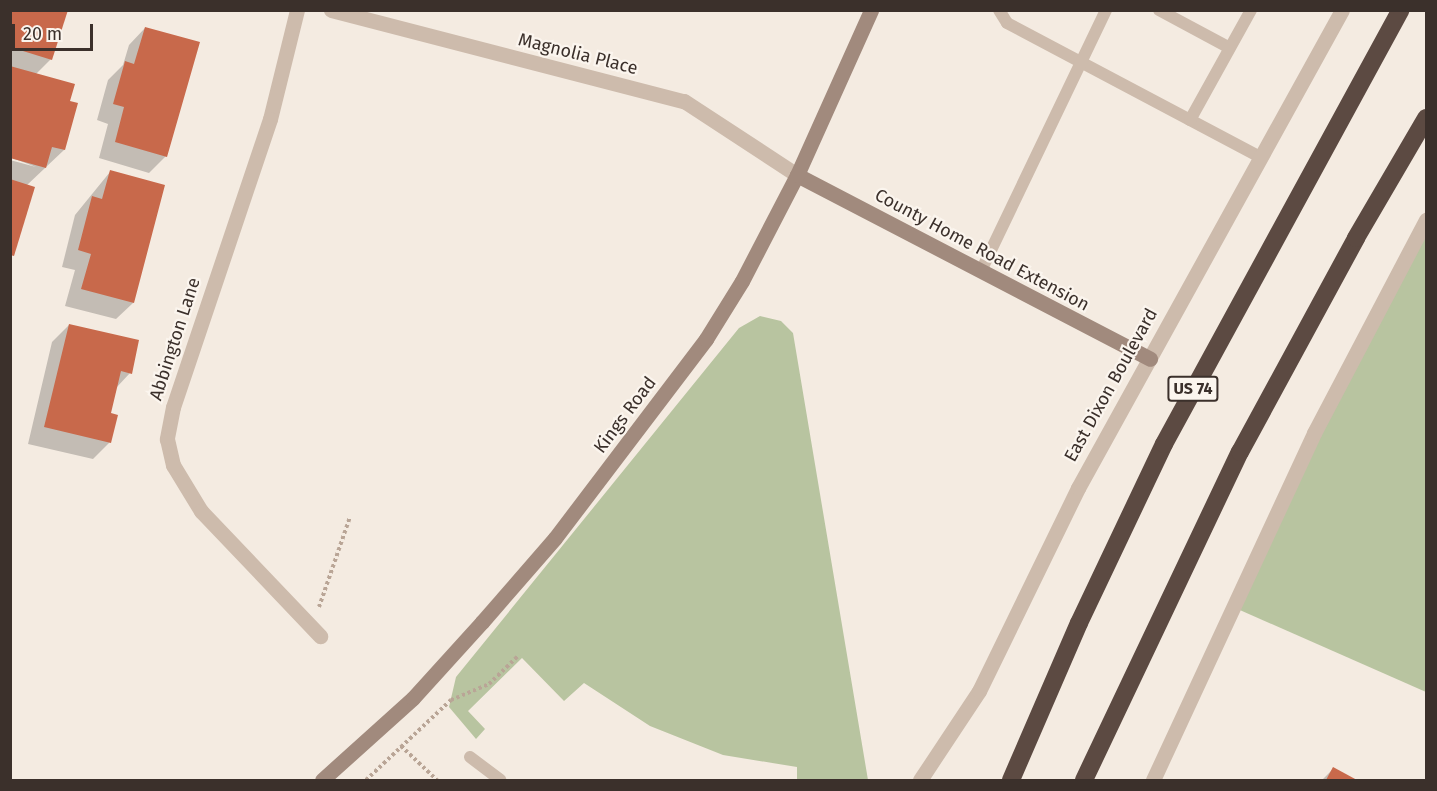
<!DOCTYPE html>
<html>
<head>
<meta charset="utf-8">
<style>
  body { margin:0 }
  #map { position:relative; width:1437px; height:791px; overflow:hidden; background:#f4ebe1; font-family:"Fira Sans",sans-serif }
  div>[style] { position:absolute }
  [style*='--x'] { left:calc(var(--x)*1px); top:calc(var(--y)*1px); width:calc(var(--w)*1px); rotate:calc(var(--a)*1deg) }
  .green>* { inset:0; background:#b8c4a0 }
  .shadow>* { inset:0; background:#0003 }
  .building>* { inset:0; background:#c8694b }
  .path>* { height:4px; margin-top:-2px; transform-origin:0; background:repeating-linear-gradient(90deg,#b9a596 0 3px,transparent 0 6px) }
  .lane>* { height:12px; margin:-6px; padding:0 6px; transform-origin:6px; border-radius:6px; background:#cdbbac }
  .street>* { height:15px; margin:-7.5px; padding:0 7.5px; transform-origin:7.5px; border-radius:7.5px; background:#cdbbac }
  .secondary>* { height:15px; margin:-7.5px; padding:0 7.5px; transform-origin:7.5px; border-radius:7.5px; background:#a18a7d }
  .highway>* { height:18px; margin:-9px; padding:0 9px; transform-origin:9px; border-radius:9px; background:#5c4a42 }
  span { translate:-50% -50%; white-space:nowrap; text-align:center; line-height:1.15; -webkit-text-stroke:4.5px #fbf5ee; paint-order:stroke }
  .shield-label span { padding:2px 4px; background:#fbf5ee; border:2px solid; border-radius:4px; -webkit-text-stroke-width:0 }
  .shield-label { font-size:16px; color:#3b302b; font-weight:700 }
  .street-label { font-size:18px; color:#3b302b }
  .frame { position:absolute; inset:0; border:12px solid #3b302b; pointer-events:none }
  .scale { position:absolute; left:12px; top:24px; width:81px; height:27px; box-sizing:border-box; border:3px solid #3b302b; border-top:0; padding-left:8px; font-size:18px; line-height:21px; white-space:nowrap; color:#3b302b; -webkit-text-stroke:4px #fbf5ee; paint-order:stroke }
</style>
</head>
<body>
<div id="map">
  <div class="green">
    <i style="clip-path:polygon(1426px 220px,1426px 692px,1233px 607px)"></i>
    <i style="clip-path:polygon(760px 316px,781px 321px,793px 333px,868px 780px,797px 780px,797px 767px,723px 755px,650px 726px,584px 683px,564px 701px,522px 658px,468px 711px,485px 729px,476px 739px,449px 707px,456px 677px,739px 328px)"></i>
  </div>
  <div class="shadow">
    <i style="clip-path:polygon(10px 10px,51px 59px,35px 75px,68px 102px,64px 150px,26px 186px,10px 257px,10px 160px,36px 167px,10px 157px)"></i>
    <i style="clip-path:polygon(145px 28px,166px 156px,149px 173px,99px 158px,108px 124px,97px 120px,108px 80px,123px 65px,129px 45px)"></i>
    <i style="clip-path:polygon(110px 172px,133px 303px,116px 319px,65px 306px,75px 270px,62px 267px,75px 215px)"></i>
    <i style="clip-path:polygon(69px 325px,130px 373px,116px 388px,109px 414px,110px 442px,93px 459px,28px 444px,52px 342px)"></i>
    <i style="clip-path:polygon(1333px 769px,1354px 780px,1322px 780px)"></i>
  </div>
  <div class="building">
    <i style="clip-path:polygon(10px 10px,68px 10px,52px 60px,10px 47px)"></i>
    <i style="clip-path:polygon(145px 27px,200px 42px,167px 157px,115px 142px,124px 107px,113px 104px,125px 61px,134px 64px)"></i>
    <i style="clip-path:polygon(10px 66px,75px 84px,70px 101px,78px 103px,65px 150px,52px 147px,46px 168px,10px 158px)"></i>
    <i style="clip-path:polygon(110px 170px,165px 185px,134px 303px,81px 289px,91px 254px,78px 250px,92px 196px,102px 199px)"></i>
    <i style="clip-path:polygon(10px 179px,35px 187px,14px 256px,10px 255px)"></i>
    <i style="clip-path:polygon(69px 324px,139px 340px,132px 374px,121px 371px,111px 413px,118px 415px,111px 443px,44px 427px)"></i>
    <i style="clip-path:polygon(1333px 767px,1357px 780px,1326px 780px)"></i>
  </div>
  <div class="path">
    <i style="--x:319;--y:607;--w:95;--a:-71"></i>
    <i style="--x:401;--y:746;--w:50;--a:43.4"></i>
    <i style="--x:366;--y:780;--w:117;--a:-43.3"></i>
    <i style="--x:451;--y:700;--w:41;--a:-22.8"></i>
    <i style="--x:489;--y:684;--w:42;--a:-44"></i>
  </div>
  <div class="lane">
    <i style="--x:999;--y:10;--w:15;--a:58"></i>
    <i style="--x:1007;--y:23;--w:286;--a:27.9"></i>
    <i style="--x:1159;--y:10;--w:78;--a:28.2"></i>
    <i style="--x:1190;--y:120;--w:126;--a:-61"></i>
    <i style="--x:981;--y:271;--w:289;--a:-64.4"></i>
    <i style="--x:470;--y:757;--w:38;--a:37"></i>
  </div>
  <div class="street">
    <i style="--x:297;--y:10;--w:112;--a:103.9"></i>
    <i style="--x:270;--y:119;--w:304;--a:108.6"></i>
    <i style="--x:173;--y:407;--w:33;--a:101"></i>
    <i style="--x:167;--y:439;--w:27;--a:77"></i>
    <i style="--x:173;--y:465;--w:54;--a:58.7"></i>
    <i style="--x:201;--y:511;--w:173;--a:46.4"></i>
    <i style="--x:331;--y:10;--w:365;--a:14.5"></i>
    <i style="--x:684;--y:101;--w:135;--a:33.2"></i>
    <i style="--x:920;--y:780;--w:107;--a:-56.5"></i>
    <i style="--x:979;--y:691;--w:226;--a:-64"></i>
    <i style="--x:1078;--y:488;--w:546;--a:-61.09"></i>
    <i style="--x:1153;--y:780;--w:383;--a:-65.1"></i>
    <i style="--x:1314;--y:433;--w:241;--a:-62.3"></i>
  </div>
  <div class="secondary">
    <i style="--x:797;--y:175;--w:398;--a:27.5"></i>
    <i style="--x:322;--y:780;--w:122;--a:-42"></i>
    <i style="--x:413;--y:698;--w:103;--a:-47.8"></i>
    <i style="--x:482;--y:622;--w:111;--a:-49"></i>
    <i style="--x:555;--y:538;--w:250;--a:-52.8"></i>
    <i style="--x:706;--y:339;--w:68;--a:-58.2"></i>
    <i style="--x:742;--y:281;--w:119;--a:-62.6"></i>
    <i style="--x:797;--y:175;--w:181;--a:-65.8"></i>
  </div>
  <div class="highway">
    <i style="--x:1011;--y:780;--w:171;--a:-66.6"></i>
    <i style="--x:1079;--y:623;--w:198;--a:-64.6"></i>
    <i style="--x:1164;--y:444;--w:494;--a:-61.4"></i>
    <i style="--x:1084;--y:780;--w:363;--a:-64.6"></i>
    <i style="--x:1240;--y:452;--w:243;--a:-61.5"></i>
    <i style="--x:1356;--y:238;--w:139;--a:-59.7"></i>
  </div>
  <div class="shield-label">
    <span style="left:1193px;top:389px">US 74</span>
  </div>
  <div class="street-label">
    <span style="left:578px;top:54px;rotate:14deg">Magnolia Place</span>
    <span style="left:982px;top:250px;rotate:28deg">County Home Road Extension</span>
    <span style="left:175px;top:339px;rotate:-72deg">Abbington Lane</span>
    <span style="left:1111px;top:385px;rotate:-61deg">East Dixon Boulevard</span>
    <span style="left:625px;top:415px;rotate:-53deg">Kings Road</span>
  </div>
  <div class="frame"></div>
  <div class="scale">20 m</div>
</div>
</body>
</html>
